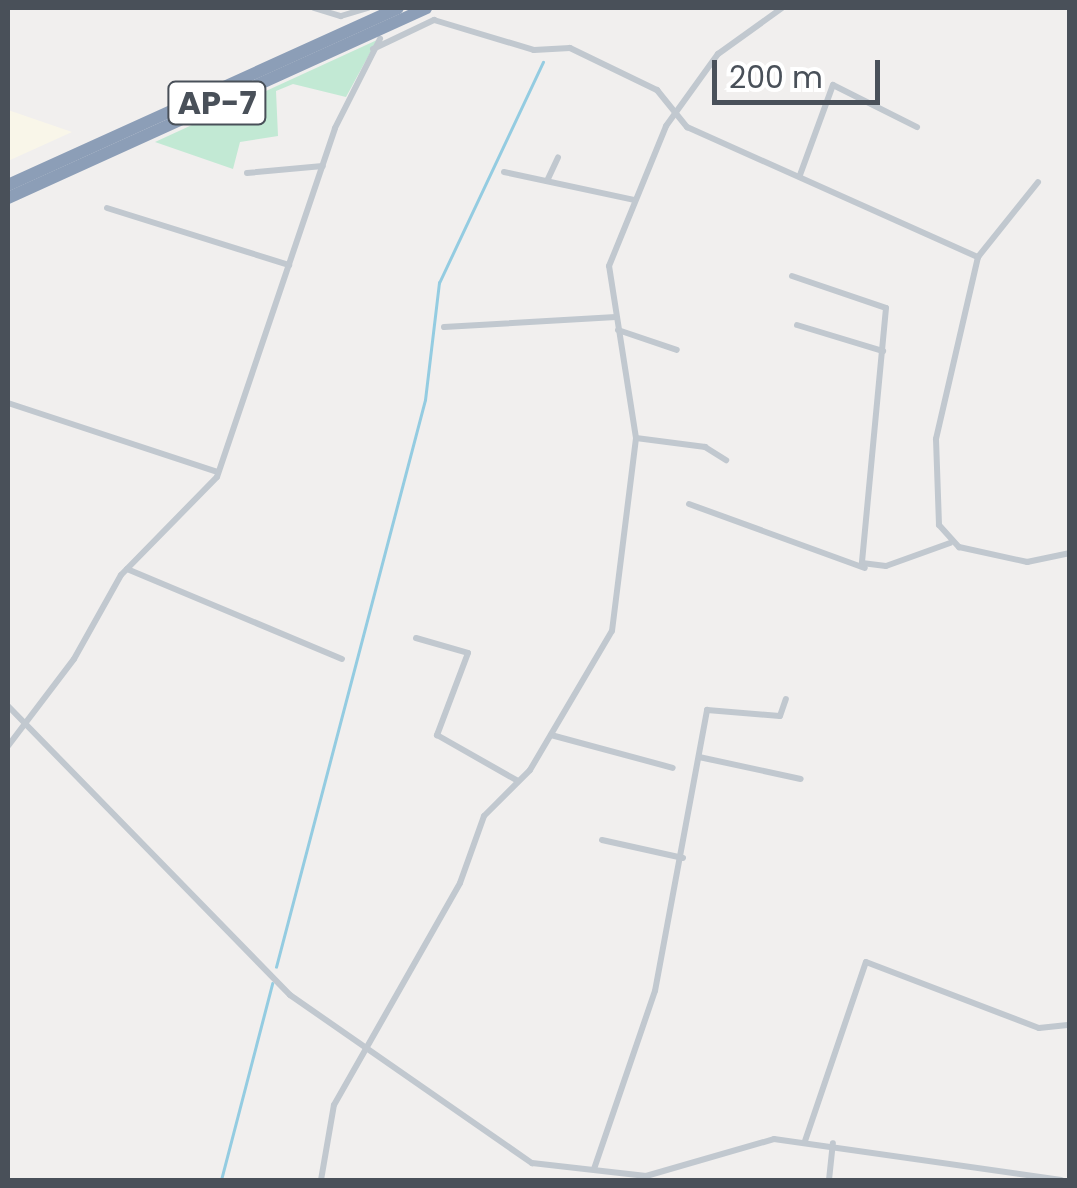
<!DOCTYPE html>
<html>
<head>
<meta charset="utf-8">
<style>
  body { margin:0 }
  #map { position:relative; width:1077px; height:1188px; overflow:hidden; background:#f1efee; font-family:Poppins,sans-serif }
  div>[style] { position:absolute }
  [style*='--x'] { left:calc(var(--x)*1px); top:calc(var(--y)*1px); width:calc(var(--w)*1px); rotate:calc(var(--a)*1deg) }
  .commercial>* { inset:0; background:#f9f6e9 }
  .green>* { inset:0; background:#c2e9d4 }
  .stream>* { height:2.5px; margin:-1.25px; padding:0 1.25px; transform-origin:1.25px; border-radius:1.25px; background:#94cce1 }
  .street>* { height:6px; margin:-3px; padding:0 3px; transform-origin:3px; border-radius:3px; background:#c1c8cf }
  .highway>* { height:12px; margin:-6px; padding:0 6px; transform-origin:6px; border-radius:6px; background:#8c9eb7 }
  span { translate:-50% -50%; white-space:nowrap; text-align:center; line-height:1.15; -webkit-text-stroke:8px #fff; paint-order:stroke }
  .shield-label span { padding:2px 8px; background:#fff; border:2px solid; border-radius:8px; -webkit-text-stroke-width:0 }
  .shield-label { font-size:32px; color:#495059; font-weight:700 }
  .frame { position:absolute; inset:0; border:10px solid #495059; pointer-events:none }
  .scale { position:absolute; left:712px; top:60px; width:168px; height:45px; box-sizing:border-box; border:5px solid #495059; border-top:0; padding-left:12px; font-size:30px; line-height:35px; white-space:nowrap; color:#495059; -webkit-text-stroke:8px #fff; paint-order:stroke }
</style>
</head>
<body>
<div id="map">
  <div class="commercial">
    <i style="clip-path:polygon(8px 110px,72px 132px,8px 161px)"></i>
  </div>
  <div class="green">
    <i style="clip-path:polygon(377px 40px,346px 97px,293px 84px,276px 91px,278px 136px,240px 142px,233px 169px,155px 142px)"></i>
  </div>
  <div class="stream">
    <i style="--x:276;--y:967;--w:586;--a:-75.28"></i>
    <i style="--x:425;--y:400;--w:118;--a:-83.2"></i>
    <i style="--x:439;--y:283;--w:244;--a:-64.8"></i>
    <i style="--x:221;--y:1180;--w:203;--a:-75.4"></i>
  </div>
  <div class="street">
    <i style="--x:314;--y:8;--w:28;--a:17"></i>
    <i style="--x:341;--y:16;--w:28;--a:-17"></i>
    <i style="--x:373;--y:49;--w:68;--a:-25.4"></i>
    <i style="--x:434;--y:20;--w:104;--a:16.7"></i>
    <i style="--x:534;--y:50;--w:36;--a:-3"></i>
    <i style="--x:570;--y:48;--w:97;--a:25.8"></i>
    <i style="--x:657;--y:90;--w:48;--a:51"></i>
    <i style="--x:687;--y:127;--w:319;--a:24.1"></i>
    <i style="--x:978;--y:257;--w:187;--a:103"></i>
    <i style="--x:936;--y:439;--w:86;--a:88"></i>
    <i style="--x:939;--y:525;--w:30;--a:48"></i>
    <i style="--x:959;--y:547;--w:70;--a:12.4"></i>
    <i style="--x:1027;--y:562;--w:44;--a:-11.8"></i>
    <i style="--x:504;--y:172;--w:134;--a:12.1"></i>
    <i style="--x:247;--y:173;--w:76;--a:-5.3"></i>
    <i style="--x:800;--y:175;--w:96;--a:-69.9"></i>
    <i style="--x:833;--y:85;--w:94;--a:26.6"></i>
    <i style="--x:547;--y:181;--w:26;--a:-65"></i>
    <i style="--x:107;--y:208;--w:191;--a:17.4"></i>
    <i style="--x:978;--y:257;--w:96;--a:-51.3"></i>
    <i style="--x:792;--y:276;--w:99;--a:18.8"></i>
    <i style="--x:886;--y:308;--w:256;--a:95.4"></i>
    <i style="--x:862;--y:563;--w:24;--a:7"></i>
    <i style="--x:886;--y:566;--w:68;--a:-19.8"></i>
    <i style="--x:797;--y:325;--w:90;--a:16.8"></i>
    <i style="--x:444;--y:327;--w:172;--a:-3.3"></i>
    <i style="--x:618;--y:330;--w:62;--a:18.7"></i>
    <i style="--x:8;--y:403;--w:221;--a:18.2"></i>
    <i style="--x:636;--y:438;--w:70;--a:7.4"></i>
    <i style="--x:705;--y:447;--w:25;--a:32"></i>
    <i style="--x:689;--y:504;--w:187;--a:20"></i>
    <i style="--x:127;--y:569;--w:233;--a:22.7"></i>
    <i style="--x:416;--y:638;--w:54;--a:16.1"></i>
    <i style="--x:468;--y:653;--w:88;--a:110.7"></i>
    <i style="--x:437;--y:735;--w:93;--a:29.6"></i>
    <i style="--x:8;--y:706;--w:404;--a:45.7"></i>
    <i style="--x:290;--y:995;--w:295;--a:34.8"></i>
    <i style="--x:532;--y:1163;--w:115;--a:6.5"></i>
    <i style="--x:646;--y:1176;--w:133;--a:-16.1"></i>
    <i style="--x:774;--y:1139;--w:290;--a:8.1"></i>
    <i style="--x:551;--y:735;--w:126;--a:15.1"></i>
    <i style="--x:8;--y:746;--w:109;--a:-52.8"></i>
    <i style="--x:74;--y:659;--w:96;--a:-60.8"></i>
    <i style="--x:121;--y:575;--w:137;--a:-45.6"></i>
    <i style="--x:217;--y:477;--w:368;--a:-71.3"></i>
    <i style="--x:335;--y:128;--w:100;--a:-63.2"></i>
    <i style="--x:699;--y:757;--w:104;--a:12.2"></i>
    <i style="--x:602;--y:840;--w:83;--a:12.5"></i>
    <i style="--x:805;--y:1141;--w:189;--a:-71.2"></i>
    <i style="--x:866;--y:962;--w:185;--a:20.9"></i>
    <i style="--x:1039;--y:1028;--w:31;--a:-6"></i>
    <i style="--x:594;--y:1169;--w:188;--a:-71.1"></i>
    <i style="--x:655;--y:991;--w:286;--a:-79.5"></i>
    <i style="--x:707;--y:710;--w:73;--a:4.7"></i>
    <i style="--x:780;--y:716;--w:18;--a:-71"></i>
    <i style="--x:321;--y:1180;--w:76;--a:-80.2"></i>
    <i style="--x:334;--y:1105;--w:255;--a:-60.4"></i>
    <i style="--x:460;--y:883;--w:71;--a:-70.3"></i>
    <i style="--x:484;--y:816;--w:65;--a:-45"></i>
    <i style="--x:530;--y:770;--w:161;--a:-59.5"></i>
    <i style="--x:612;--y:631;--w:194;--a:-82.9"></i>
    <i style="--x:636;--y:438;--w:174;--a:-98.9"></i>
    <i style="--x:609;--y:266;--w:151;--a:-67.8"></i>
    <i style="--x:666;--y:126;--w:89;--a:-54.2"></i>
    <i style="--x:718;--y:54;--w:79;--a:-35.7"></i>
    <i style="--x:829;--y:1180;--w:37;--a:-84"></i>
  </div>
  <div class="highway">
    <i style="--x:8;--y:185;--w:428;--a:-24.4"></i>
    <i style="--x:8;--y:198;--w:459;--a:-24.4"></i>
  </div>
  <div class="shield-label">
    <span style="left:217px;top:103px">AP-7</span>
  </div>
  <div class="frame"></div>
  <div class="scale">200 m</div>
</div>
</body>
</html>
